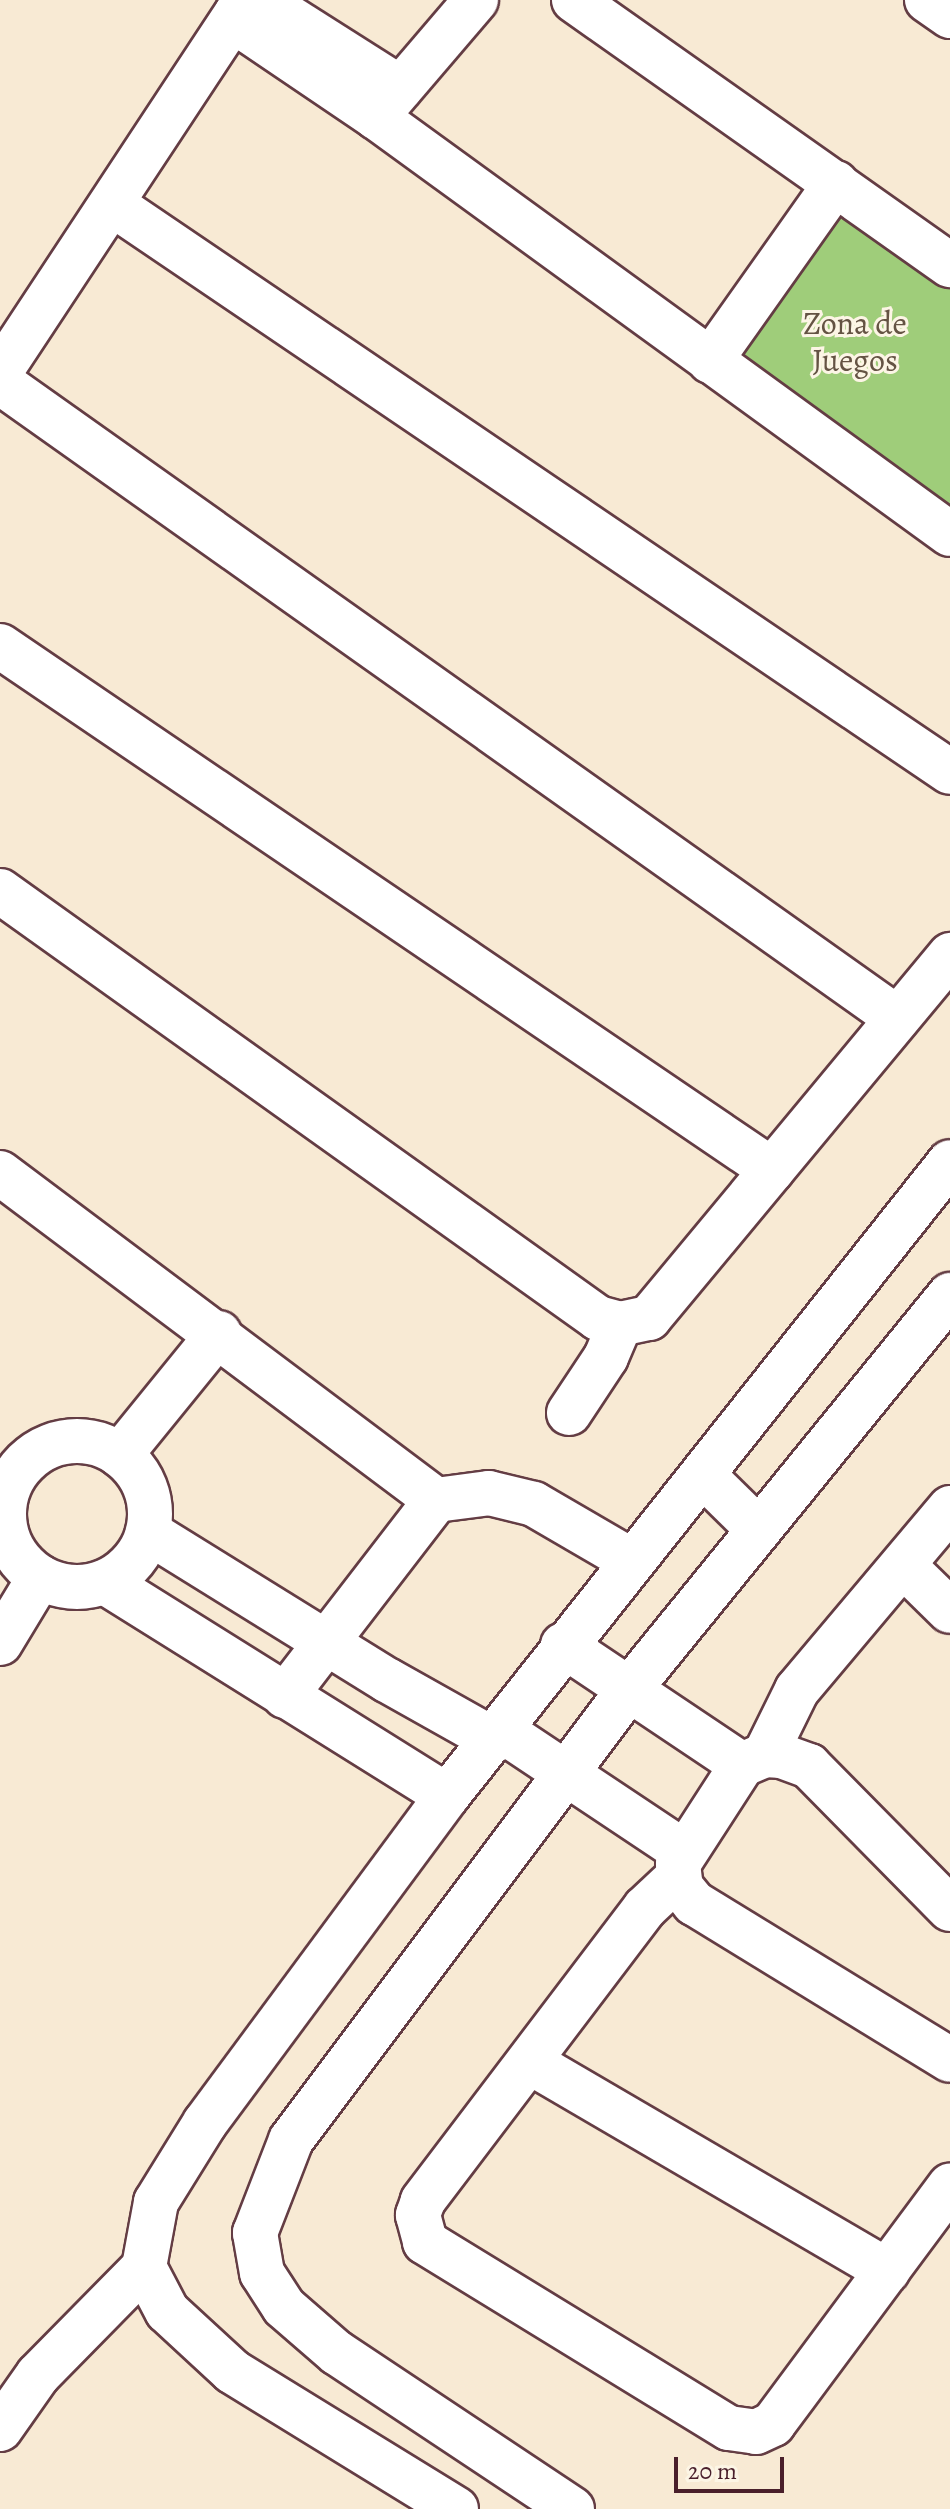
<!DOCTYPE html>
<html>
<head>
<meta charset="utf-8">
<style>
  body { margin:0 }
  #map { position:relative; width:950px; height:2509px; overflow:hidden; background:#f8ead4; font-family:Alegreya,serif }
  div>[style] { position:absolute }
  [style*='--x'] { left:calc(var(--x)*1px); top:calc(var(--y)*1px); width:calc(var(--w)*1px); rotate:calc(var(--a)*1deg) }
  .green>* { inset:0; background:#9fcd7a }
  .roads { filter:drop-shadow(2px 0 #643d44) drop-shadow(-2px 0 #643d44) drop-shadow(0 2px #643d44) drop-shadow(0 -2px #643d44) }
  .minor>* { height:44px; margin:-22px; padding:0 22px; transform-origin:22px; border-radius:22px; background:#fff }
  .minor>.ring { margin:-22px; padding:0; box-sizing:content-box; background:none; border:44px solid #fff; border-radius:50% }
  span { translate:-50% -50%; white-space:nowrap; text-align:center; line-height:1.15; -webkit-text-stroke:6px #fcf5e5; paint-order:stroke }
  .park-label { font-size:32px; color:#645343 }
  .scale { position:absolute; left:674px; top:2457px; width:110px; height:36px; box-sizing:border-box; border:4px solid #4a1f2b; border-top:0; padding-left:10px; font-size:24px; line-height:28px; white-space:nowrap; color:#4a1f2b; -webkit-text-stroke:6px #fcf5e5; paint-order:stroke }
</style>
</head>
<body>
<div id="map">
  <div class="green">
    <i style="clip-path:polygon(838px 197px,950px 276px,950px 528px,721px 366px)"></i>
  </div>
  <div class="roads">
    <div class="minor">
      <i style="--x:476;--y:0;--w:154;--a:130.5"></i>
      <i style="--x:376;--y:117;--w:709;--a:36"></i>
      <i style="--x:574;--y:0;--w:460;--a:35.2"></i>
      <i style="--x:927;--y:0;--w:28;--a:35"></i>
      <i style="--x:237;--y:13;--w:22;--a:56"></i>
      <i style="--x:249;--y:31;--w:153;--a:34.1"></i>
      <i style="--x:112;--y:204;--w:1012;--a:34.13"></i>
      <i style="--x:710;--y:361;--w:218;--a:-54.7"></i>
      <i style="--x:0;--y:372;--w:430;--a:-56.6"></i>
      <i style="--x:237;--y:13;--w:21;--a:-17"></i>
      <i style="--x:257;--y:7;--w:26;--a:13"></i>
      <i style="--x:282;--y:13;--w:140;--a:32.4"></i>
      <i style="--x:0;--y:382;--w:1100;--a:35.34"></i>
      <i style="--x:0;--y:646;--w:933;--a:34.17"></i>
      <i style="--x:0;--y:891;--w:735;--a:35.53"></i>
      <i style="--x:598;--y:1318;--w:23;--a:15"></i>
      <i style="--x:620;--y:1324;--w:30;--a:-12"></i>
      <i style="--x:649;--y:1318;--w:472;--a:-50.3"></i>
      <i style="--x:0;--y:1173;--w:545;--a:36.87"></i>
      <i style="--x:569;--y:1413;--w:67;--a:-56.5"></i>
      <i style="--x:606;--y:1357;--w:36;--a:-67"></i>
      <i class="ring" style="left:4px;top:1441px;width:102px;height:102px"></i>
      <i style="--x:120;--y:1455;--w:157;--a:-50.9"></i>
      <i style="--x:703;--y:1475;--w:78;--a:44.5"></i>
      <i style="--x:148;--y:1532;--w:281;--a:31.8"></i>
      <i style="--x:387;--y:1680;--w:123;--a:29.3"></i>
      <i style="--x:904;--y:1566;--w:64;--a:44.4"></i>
      <i style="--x:105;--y:1582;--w:403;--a:32"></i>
      <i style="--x:0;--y:1643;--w:77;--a:-58.8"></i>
      <i style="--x:563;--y:1645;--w:216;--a:33.8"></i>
      <i style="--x:285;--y:1696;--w:247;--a:-52.4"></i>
      <i style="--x:436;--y:1500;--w:53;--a:-7.5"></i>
      <i style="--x:489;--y:1493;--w:46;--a:13.7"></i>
      <i style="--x:534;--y:1504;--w:113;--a:30.2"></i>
      <i style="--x:501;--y:1730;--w:220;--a:33.7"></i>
      <i style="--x:765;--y:1755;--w:72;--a:-63.8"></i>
      <i style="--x:797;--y:1690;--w:238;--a:-49.9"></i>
      <i style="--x:678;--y:1877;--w:45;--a:136.8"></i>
      <i style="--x:645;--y:1908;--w:368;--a:127.2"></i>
      <i style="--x:423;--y:2201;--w:15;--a:110"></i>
      <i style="--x:418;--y:2215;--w:28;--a:75"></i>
      <i style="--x:425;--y:2242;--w:356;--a:31.5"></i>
      <i style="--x:729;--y:2428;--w:27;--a:8"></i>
      <i style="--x:756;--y:2432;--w:19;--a:-25"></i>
      <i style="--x:773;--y:2424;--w:297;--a:-53.4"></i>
      <i style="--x:950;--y:1909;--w:201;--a:-134.6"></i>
      <i style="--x:809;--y:1766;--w:29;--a:-160"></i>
      <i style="--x:782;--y:1756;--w:17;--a:-177"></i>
      <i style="--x:765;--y:1755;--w:25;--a:157"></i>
      <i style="--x:742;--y:1765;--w:118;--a:122.9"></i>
      <i style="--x:678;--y:1864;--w:23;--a:83"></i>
      <i style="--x:681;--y:1887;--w:21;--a:51"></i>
      <i style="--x:694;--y:1903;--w:300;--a:31.5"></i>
      <i style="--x:530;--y:2062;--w:414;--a:30.3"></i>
      <i style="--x:0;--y:2429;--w:66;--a:-54.9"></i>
      <i style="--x:38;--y:2375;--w:151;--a:-45.5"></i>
      <i style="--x:456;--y:2509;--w:263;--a:-148.4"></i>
      <i style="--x:232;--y:2371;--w:88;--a:-137.3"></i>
      <i style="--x:167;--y:2311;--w:50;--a:-117.6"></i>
      <i style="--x:144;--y:2267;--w:66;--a:-79.5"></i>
      <i style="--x:156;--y:2202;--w:93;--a:-58.2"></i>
      <i style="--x:205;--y:2123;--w:407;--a:-53.5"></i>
      <i style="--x:447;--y:1796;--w:809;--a:-51.57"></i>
      <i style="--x:572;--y:2509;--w:282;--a:-146.4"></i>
      <i style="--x:337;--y:2353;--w:70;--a:-139"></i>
      <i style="--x:284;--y:2307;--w:40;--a:-122.9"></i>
      <i style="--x:262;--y:2273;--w:41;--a:-99.9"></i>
      <i style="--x:255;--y:2233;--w:100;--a:-68.8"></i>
      <i style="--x:291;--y:2140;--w:560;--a:-53.13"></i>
      <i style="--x:627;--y:1692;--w:512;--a:-50.87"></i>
    </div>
  </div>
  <div class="park-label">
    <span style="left:855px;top:342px">Zona de<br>Juegos</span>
  </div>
  <div class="scale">20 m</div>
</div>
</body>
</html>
